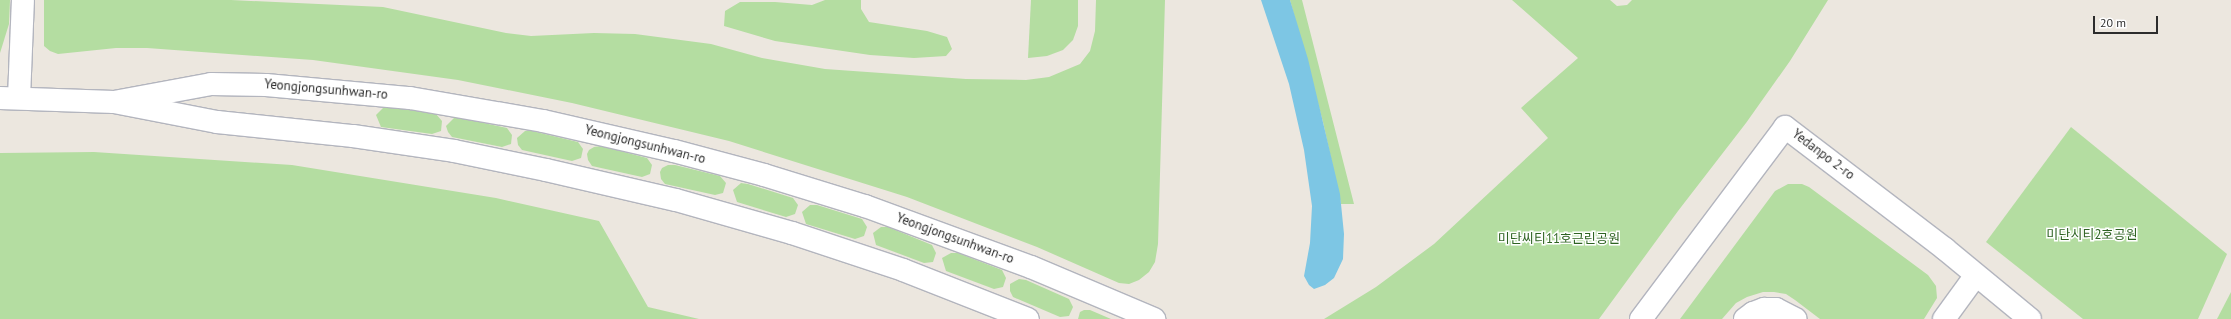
<!DOCTYPE html>
<html>
<head>
<meta charset="utf-8">
<style>
  body { margin:0 }
  #map { position:relative; width:2231px; height:319px; overflow:hidden; background:#ece7df; font-family:"PT Sans","Noto Sans KR",sans-serif }
  div>[style] { position:absolute }
  [style*='--x'] { left:calc(var(--x)*1px); top:calc(var(--y)*1px); width:calc(var(--w)*1px); rotate:calc(var(--a)*1deg) }
  .green>* { inset:0; background:#b4dda1 }
  .water>* { inset:0; background:#7dc6e4 }
  .roads { filter:drop-shadow(1px 0 #b3b5be) drop-shadow(-1px 0 #b3b5be) drop-shadow(0 1px #b3b5be) drop-shadow(0 -1px #b3b5be) }
  .minor>* { height:22px; margin:-11px; padding:0 11px; transform-origin:11px; border-radius:11px; background:#fff }
  .tertiary>* { height:22px; margin:-11px; padding:0 11px; transform-origin:11px; border-radius:11px; background:#fff }
  .secondary>* { height:22px; margin:-11px; padding:0 11px; transform-origin:11px; border-radius:11px; background:#fff }
  span { translate:-50% -50%; white-space:nowrap; text-align:center; line-height:1.15; -webkit-text-stroke:3px #fff; paint-order:stroke }
  .street-label { font-size:13px; color:#2c2c2c }
  .park-label { font-size:13px; color:#2e6322 }
  .scale { position:absolute; left:2093px; top:16px; width:65px; height:18px; box-sizing:border-box; border:2px solid #2c2c2c; border-top:0; padding-left:5px; font-size:12px; line-height:14px; white-space:nowrap; color:#2c2c2c; -webkit-text-stroke:3px #fff; paint-order:stroke }
</style>
</head>
<body>
<div id="map">
  <div class="green">
    <i style="clip-path:polygon(0 0,10px 0,9px 24px,0 53px)"></i>
    <i style="clip-path:polygon(44px 0,231px 0,383px 7px,506px 33px,531px 36px,594px 33px,635px 34px,711px 44px,762px 58px,825px 69px,966px 79px,1026px 80px,1049px 77px,1080px 64px,1090px 51px,1095px 31px,1096px 0,1165px 0,1158px 244px,1155px 262px,1149px 272px,1139px 280px,1129px 284px,1119px 283px,1037px 247px,907px 197px,729px 141px,572px 103px,458px 80px,313px 60px,147px 48px,116px 48px,58px 54px,50px 51px,44px 46px)"></i>
    <i style="clip-path:polygon(825px 0,861px 0,861px 9px,869px 22px,927px 31px,947px 37px,952px 49px,946px 56px,914px 58px,870px 55px,775px 41px,724px 26px,725px 11px,740px 2px,775px 2px,812px 5px)"></i>
    <i style="clip-path:polygon(1031px 0,1078px 0,1078px 26px,1073px 40px,1063px 50px,1047px 56px,1028px 58px)"></i>
    <i style="clip-path:polygon(1290px 0,1302px 0,1354px 204px,1341px 204px,1323px 122px)"></i>
    <i style="clip-path:polygon(1512px 0,1610px 0,1617px 6px,1627px 5px,1632px 0,1828px 0,1790px 61px,1746px 123px,1678px 211px,1599px 319px,1324px 319px,1376px 287px,1434px 244px,1548px 138px,1521px 108px,1578px 58px)"></i>
    <i style="clip-path:polygon(390px 107px,436px 114px,442px 121px,441px 131px,432px 134px,381px 127px,376px 115px,383px 108px)"></i>
    <i style="clip-path:polygon(454px 118px,461px 118px,507px 128px,512px 135px,511px 144px,502px 147px,452px 137px,448px 132px,446px 126px)"></i>
    <i style="clip-path:polygon(2071px 127px,2227px 254px,2198px 319px,2083px 319px,1986px 242px)"></i>
    <i style="clip-path:polygon(525px 131px,532px 131px,578px 142px,583px 149px,581px 158px,572px 161px,522px 150px,518px 145px,517px 138px)"></i>
    <i style="clip-path:polygon(601px 146px,647px 158px,652px 165px,650px 174px,642px 177px,592px 166px,588px 160px,587px 154px,589px 150px,594px 147px)"></i>
    <i style="clip-path:polygon(94px 152px,292px 165px,496px 198px,599px 221px,648px 307px,699px 319px,0 319px,0 153px)"></i>
    <i style="clip-path:polygon(668px 165px,675px 165px,720px 176px,726px 183px,723px 193px,715px 195px,665px 184px,661px 179px,660px 172px,662px 168px)"></i>
    <i style="clip-path:polygon(741px 183px,748px 184px,793px 198px,798px 205px,795px 214px,786px 217px,737px 202px,733px 190px)"></i>
    <i style="clip-path:polygon(1788px 184px,1802px 184px,1809px 187px,1928px 275px,1936px 286px,1937px 298px,1924px 319px,1820px 319px,1795px 300px,1786px 294px,1774px 292px,1763px 292px,1747px 297px,1736px 303px,1722px 319px,1680px 319px,1775px 191px)"></i>
    <i style="clip-path:polygon(810px 205px,817px 205px,862px 219px,867px 227px,864px 236px,855px 239px,806px 224px,802px 212px)"></i>
    <i style="clip-path:polygon(881px 227px,888px 227px,932px 245px,936px 253px,933px 262px,924px 263px,876px 245px,873px 233px)"></i>
    <i style="clip-path:polygon(951px 253px,958px 253px,1002px 270px,1006px 278px,1003px 287px,994px 289px,946px 271px,942px 258px)"></i>
    <i style="clip-path:polygon(1019px 279px,1026px 280px,1069px 299px,1073px 307px,1069px 316px,1060px 317px,1013px 297px,1010px 291px,1010px 284px)"></i>
    <i style="clip-path:polygon(2231px 292px,2231px 319px,2217px 319px)"></i>
    <i style="clip-path:polygon(1084px 310px,1090px 310px,1111px 319px,1078px 319px,1080px 312px)"></i>
  </div>
  <div class="water">
    <i style="clip-path:polygon(1261px 0,1290px 0,1308px 59px,1340px 194px,1344px 234px,1343px 259px,1334px 278px,1325px 285px,1314px 289px,1309px 285px,1304px 276px,1310px 243px,1312px 206px,1304px 150px,1289px 84px)"></i>
  </div>
  <div class="roads">
    <div class="minor">
      <i style="--x:1745;--y:319;--w:10;--a:-37"></i>
      <i style="--x:1753;--y:313;--w:12;--a:-20"></i>
      <i style="--x:1764;--y:309;--w:12;--a:0"></i>
      <i style="--x:1776;--y:309;--w:22;--a:27"></i>
      <i style="--x:1944;--y:319;--w:54;--a:-54"></i>
    </div>
    <div class="tertiary">
      <i style="--x:19;--y:98;--w:98;--a:-87.7"></i>
      <i style="--x:1641;--y:319;--w:240;--a:-53.1"></i>
      <i style="--x:1785;--y:127;--w:201;--a:37.3"></i>
      <i style="--x:1945;--y:249;--w:110;--a:39.5"></i>
    </div>
    <div class="secondary">
      <i style="--x:0;--y:98;--w:114;--a:2"></i>
      <i style="--x:114;--y:102;--w:105;--a:11"></i>
      <i style="--x:217;--y:122;--w:137;--a:5.9"></i>
      <i style="--x:353;--y:136;--w:102;--a:8.4"></i>
      <i style="--x:454;--y:151;--w:94;--a:11.7"></i>
      <i style="--x:546;--y:170;--w:133;--a:13"></i>
      <i style="--x:676;--y:200;--w:121;--a:15.9"></i>
      <i style="--x:792;--y:233;--w:117;--a:18.4"></i>
      <i style="--x:903;--y:270;--w:134;--a:21.4"></i>
      <i style="--x:114;--y:102;--w:99;--a:-10.5"></i>
      <i style="--x:211;--y:84;--w:55;--a:1"></i>
      <i style="--x:266;--y:85;--w:145;--a:5.2"></i>
      <i style="--x:410;--y:98;--w:135;--a:9.8"></i>
      <i style="--x:543;--y:121;--w:134;--a:12.9"></i>
      <i style="--x:674;--y:151;--w:93;--a:14.9"></i>
      <i style="--x:764;--y:175;--w:106;--a:17.1"></i>
      <i style="--x:865;--y:206;--w:177;--a:20.2"></i>
      <i style="--x:1031;--y:267;--w:134;--a:22.9"></i>
    </div>
  </div>
  <div class="street-label">
    <span style="left:326px;top:90px;rotate:5deg">Yeongjongsunhwan-ro</span>
    <span style="left:645px;top:145px;rotate:14deg">Yeongjongsunhwan-ro</span>
    <span style="left:1823px;top:155px;rotate:37deg">Yedanpo 2-ro</span>
    <span style="left:955px;top:239px;rotate:20deg">Yeongjongsunhwan-ro</span>
  </div>
  <div class="park-label">
    <span style="left:2092px;top:235px">미단시티2호공원</span>
    <span style="left:1559px;top:239px">미단씨티11호근린공원</span>
  </div>
  <div class="scale">20 m</div>
</div>
</body>
</html>
